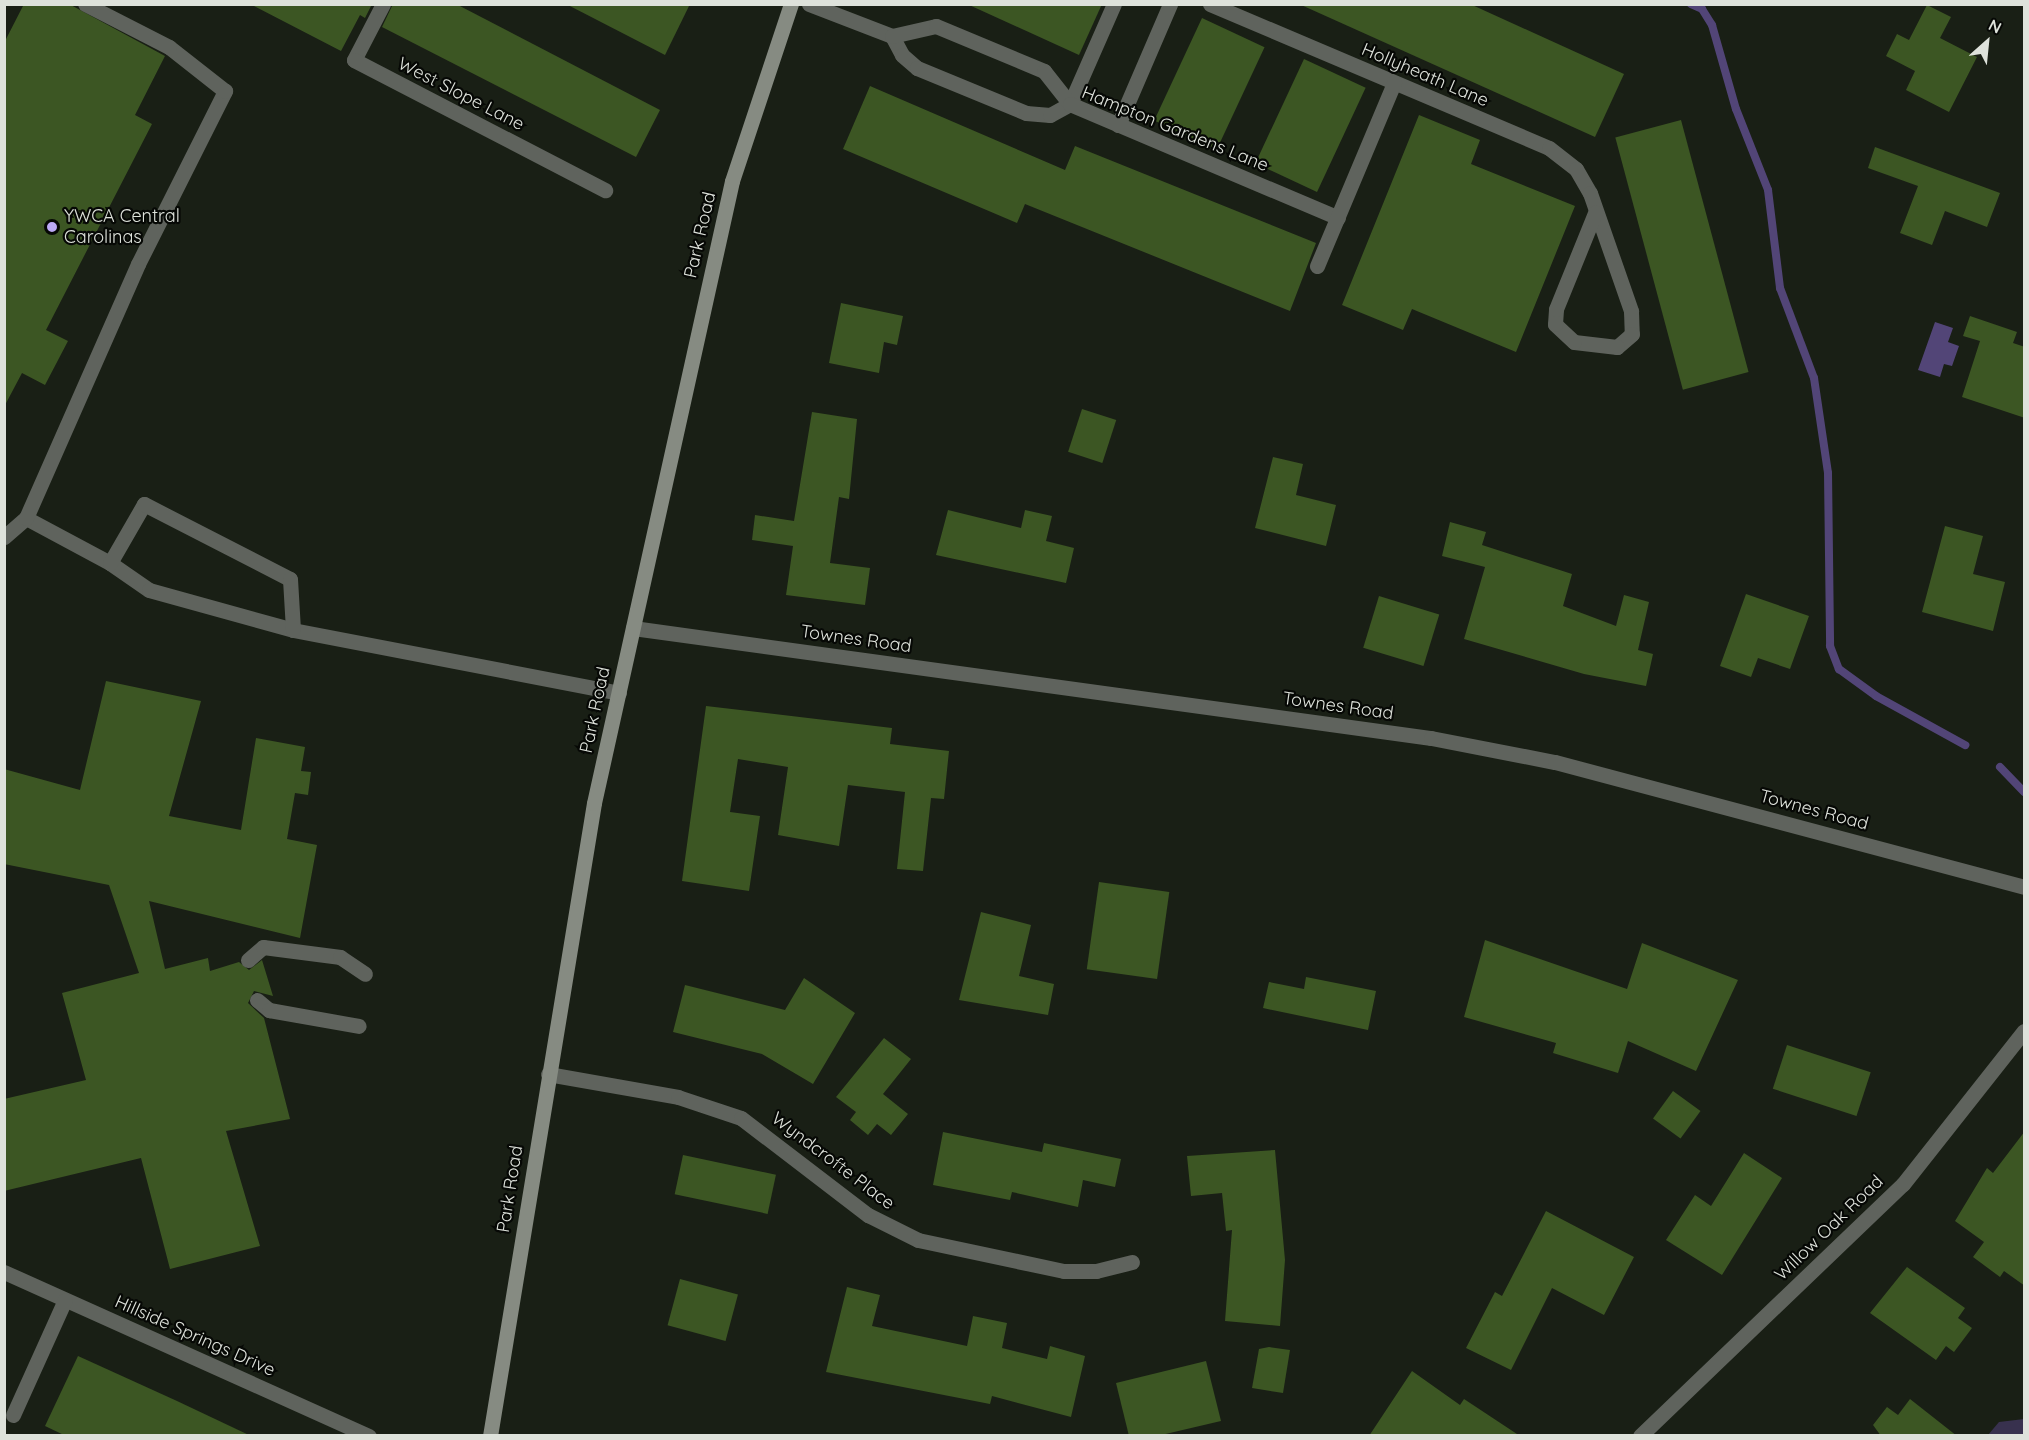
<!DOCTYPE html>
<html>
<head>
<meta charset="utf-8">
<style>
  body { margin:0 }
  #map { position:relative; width:2029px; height:1440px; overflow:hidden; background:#191f15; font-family:Quicksand,sans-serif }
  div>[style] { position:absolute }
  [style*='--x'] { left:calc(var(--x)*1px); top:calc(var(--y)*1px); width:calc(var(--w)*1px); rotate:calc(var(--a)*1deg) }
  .green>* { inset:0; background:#38314e }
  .water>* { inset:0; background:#524577 }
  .stream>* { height:8px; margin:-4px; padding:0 4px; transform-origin:4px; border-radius:4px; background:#524577 }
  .building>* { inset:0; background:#3c5623; transform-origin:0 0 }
  .service>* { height:15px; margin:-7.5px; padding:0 7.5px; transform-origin:7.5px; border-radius:7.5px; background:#5f635d }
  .minor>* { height:15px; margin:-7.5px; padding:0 7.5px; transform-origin:7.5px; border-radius:7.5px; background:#5f635d }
  .secondary>* { height:15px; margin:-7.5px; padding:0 7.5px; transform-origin:7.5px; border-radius:7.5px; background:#868b82 }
  .dots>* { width:16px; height:16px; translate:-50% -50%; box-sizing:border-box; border:3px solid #060805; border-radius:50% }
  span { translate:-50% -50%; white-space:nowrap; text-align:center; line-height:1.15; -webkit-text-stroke:4.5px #060805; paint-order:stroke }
  .street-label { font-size:18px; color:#dee2db }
  .poi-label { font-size:18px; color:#dee2db }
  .left { translate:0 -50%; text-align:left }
  .frame { position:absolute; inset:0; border:6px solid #dee2db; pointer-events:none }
  .north { position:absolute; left:1957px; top:12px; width:60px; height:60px; -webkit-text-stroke:4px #060805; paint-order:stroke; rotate:27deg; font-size:16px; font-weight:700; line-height:24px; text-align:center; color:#dee2db }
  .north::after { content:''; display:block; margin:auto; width:21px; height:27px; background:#dee2db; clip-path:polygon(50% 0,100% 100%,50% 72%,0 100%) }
</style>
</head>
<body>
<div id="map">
  <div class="green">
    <i style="clip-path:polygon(2024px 1419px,2024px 1435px,1988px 1435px,1999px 1422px)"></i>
  </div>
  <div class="water">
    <i style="clip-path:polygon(1935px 322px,1953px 328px,1948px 342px,1959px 346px,1952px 366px,1944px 364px,1940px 377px,1918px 370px)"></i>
  </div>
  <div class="stream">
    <i style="--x:1691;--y:4;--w:12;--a:24"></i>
    <i style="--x:1702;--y:9;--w:19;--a:58"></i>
    <i style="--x:1712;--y:25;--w:87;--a:74.1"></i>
    <i style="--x:1736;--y:109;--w:87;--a:68.4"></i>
    <i style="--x:1768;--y:190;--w:99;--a:83"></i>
    <i style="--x:1780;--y:288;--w:96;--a:69.3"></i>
    <i style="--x:1814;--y:378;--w:96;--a:81.6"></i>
    <i style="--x:1828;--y:473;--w:173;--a:89.3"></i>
    <i style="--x:1830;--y:646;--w:25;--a:69"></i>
    <i style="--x:1839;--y:669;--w:46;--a:36.1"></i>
    <i style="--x:1876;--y:696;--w:102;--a:28.8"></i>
    <i style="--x:2000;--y:767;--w:35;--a:46"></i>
  </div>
  <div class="building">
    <i style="clip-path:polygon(24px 4px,69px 4px,165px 56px,135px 115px,152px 124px,46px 330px,68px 341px,45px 385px,22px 373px,4px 407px,4px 43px)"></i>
    <i style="clip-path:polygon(250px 4px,372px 4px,365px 18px,360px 15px,341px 51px)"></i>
    <i style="clip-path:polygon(393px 4px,456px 4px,660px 110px,636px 157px,382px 27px)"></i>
    <i style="clip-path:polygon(566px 4px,690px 4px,665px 55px)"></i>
    <i style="clip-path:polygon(967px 4px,1102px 4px,1079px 55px)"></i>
    <i style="clip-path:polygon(1299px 4px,1470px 4px,1624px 74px,1595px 137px)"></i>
    <i style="clip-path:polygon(1927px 5px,1951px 17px,1940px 38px,1977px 57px,1949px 112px,1906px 90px,1915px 71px,1886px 56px,1897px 34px,1909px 40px)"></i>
    <i style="left:1202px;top:18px;width:69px;height:113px;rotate:25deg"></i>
    <i style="left:1304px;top:59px;width:68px;height:115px;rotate:25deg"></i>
    <i style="clip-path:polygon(870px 86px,1065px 170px,1075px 146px,1316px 243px,1290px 311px,1025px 204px,1017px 223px,843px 149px)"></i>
    <i style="clip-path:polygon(1419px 115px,1480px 140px,1471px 164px,1575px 206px,1516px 352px,1412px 309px,1403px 330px,1342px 305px)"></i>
    <i style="left:1681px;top:120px;width:261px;height:68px;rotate:75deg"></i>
    <i style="clip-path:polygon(1875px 147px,2000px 193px,1987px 227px,1945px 211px,1932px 245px,1900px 233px,1918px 186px,1868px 168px)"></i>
    <i style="clip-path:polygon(841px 303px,903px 316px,897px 345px,884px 342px,879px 373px,829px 363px)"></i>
    <i style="clip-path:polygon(1970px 316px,2017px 332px,2013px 343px,2025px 347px,2025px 418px,1962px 397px,1980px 341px,1963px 336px)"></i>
    <i style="left:1082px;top:409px;width:36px;height:45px;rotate:18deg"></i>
    <i style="clip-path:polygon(812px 412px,857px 419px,849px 499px,839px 497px,830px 563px,870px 568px,865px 605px,786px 595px,793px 546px,752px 540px,755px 515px,794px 521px)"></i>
    <i style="clip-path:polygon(1273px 457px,1303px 464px,1296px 495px,1336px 505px,1326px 546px,1255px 528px)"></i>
    <i style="clip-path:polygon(948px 510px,1021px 528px,1025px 510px,1052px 516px,1046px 541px,1074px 548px,1066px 583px,936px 555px)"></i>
    <i style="clip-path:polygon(1450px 522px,1486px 532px,1482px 545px,1572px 574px,1563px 606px,1616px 626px,1624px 595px,1649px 602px,1638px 650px,1653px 654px,1646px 686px,1584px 674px,1464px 639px,1485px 567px,1442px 556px)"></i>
    <i style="clip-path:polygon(1945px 526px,1983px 536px,1973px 574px,2005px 582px,1993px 631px,1922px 612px)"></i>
    <i style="clip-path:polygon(1746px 594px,1809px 616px,1790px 669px,1758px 658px,1751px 677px,1720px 666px)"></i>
    <i style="left:1379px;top:596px;width:63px;height:54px;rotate:17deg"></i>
    <i style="clip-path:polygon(106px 681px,201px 701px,169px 816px,241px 830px,256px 738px,305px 747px,301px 771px,311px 772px,308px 795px,295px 793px,287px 839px,317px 845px,300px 938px,149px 901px,165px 969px,208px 958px,210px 971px,239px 962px,249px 970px,262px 960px,273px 996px,254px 991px,248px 1003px,264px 1018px,290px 1119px,226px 1131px,260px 1246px,170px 1269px,141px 1158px,4px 1191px,4px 1099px,86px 1080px,62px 993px,139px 973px,109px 885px,4px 864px,4px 769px,80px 790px)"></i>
    <i style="clip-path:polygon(706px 706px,892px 728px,890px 744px,949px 751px,944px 799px,931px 798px,923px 871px,897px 869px,905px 792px,848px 785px,839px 846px,778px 835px,788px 767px,738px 759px,730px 812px,760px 816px,749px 891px,682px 881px)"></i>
    <i style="left:1099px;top:882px;width:71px;height:88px;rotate:8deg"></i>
    <i style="clip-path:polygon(981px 912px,1031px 925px,1019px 976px,1054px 984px,1048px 1015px,959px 1000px)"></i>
    <i style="clip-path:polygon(1485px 940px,1627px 989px,1642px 943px,1738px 980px,1696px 1071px,1628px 1041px,1618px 1073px,1553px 1053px,1556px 1043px,1464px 1017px)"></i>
    <i style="clip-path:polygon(1306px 977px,1376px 991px,1368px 1030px,1263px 1008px,1269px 982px,1304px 989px)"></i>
    <i style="clip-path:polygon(804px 978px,855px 1013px,813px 1084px,762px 1054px,673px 1032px,685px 985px,785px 1010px)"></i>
    <i style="clip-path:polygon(884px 1038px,911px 1059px,883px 1094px,908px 1114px,891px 1135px,877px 1124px,868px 1135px,850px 1120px,856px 1112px,836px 1097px)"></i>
    <i style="left:1787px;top:1045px;width:88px;height:46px;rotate:18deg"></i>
    <i style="left:1673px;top:1091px;width:34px;height:34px;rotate:36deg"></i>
    <i style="clip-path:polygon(2025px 1131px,2025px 1286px,2004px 1271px,2000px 1277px,1973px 1257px,1984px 1242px,1955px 1221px,1987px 1168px,1993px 1173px)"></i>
    <i style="clip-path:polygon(943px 1132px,1042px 1152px,1044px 1143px,1121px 1159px,1115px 1187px,1083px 1180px,1078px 1207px,1012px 1192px,1010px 1200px,933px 1185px)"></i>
    <i style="clip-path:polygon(1275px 1150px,1285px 1260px,1280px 1326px,1225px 1321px,1232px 1230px,1226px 1231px,1222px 1193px,1191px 1196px,1187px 1156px)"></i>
    <i style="clip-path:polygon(1744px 1153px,1782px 1178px,1722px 1275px,1666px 1240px,1695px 1195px,1711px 1206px)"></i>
    <i style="left:683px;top:1155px;width:95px;height:40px;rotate:12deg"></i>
    <i style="clip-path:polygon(1546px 1211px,1634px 1257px,1604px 1315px,1552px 1288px,1511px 1370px,1466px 1348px,1495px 1292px,1502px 1296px)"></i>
    <i style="clip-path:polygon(1907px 1267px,1965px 1308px,1958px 1318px,1972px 1328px,1954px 1352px,1946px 1346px,1936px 1360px,1870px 1313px)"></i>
    <i style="left:680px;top:1279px;width:60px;height:48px;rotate:15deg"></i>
    <i style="clip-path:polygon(847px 1287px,880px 1295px,872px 1326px,967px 1346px,973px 1316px,1007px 1323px,1002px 1348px,1047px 1359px,1050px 1346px,1085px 1356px,1071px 1417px,992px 1396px,990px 1404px,826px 1372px)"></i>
    <i style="clip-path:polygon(1269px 1347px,1290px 1350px,1283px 1393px,1252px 1388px,1259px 1349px)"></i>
    <i style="clip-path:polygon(78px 1356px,177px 1401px,251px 1436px,66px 1436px,45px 1426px)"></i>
    <i style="clip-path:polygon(1206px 1361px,1221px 1421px,1157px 1436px,1129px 1436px,1116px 1383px)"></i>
    <i style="clip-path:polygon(1412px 1371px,1460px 1405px,1464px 1399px,1520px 1436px,1369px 1436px)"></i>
    <i style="clip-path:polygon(1910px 1399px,1957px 1436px,1881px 1436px,1873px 1425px,1887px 1407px,1898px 1415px)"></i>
  </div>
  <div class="service">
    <i style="--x:1070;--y:104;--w:109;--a:-66.3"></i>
    <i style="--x:1118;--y:125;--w:132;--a:-66.7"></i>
    <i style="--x:26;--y:518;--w:95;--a:28.2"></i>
    <i style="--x:110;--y:563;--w:47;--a:34.7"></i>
    <i style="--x:149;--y:590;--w:149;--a:15.5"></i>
    <i style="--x:293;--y:630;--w:332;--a:10.9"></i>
    <i style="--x:4;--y:537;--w:29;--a:-41"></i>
    <i style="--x:26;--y:518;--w:278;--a:-66.2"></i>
    <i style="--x:138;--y:264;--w:194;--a:-63.3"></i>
    <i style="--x:225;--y:91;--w:71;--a:-141.8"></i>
    <i style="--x:169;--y:47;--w:94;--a:-152.9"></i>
    <i style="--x:110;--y:563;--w:68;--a:-60"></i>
    <i style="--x:144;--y:504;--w:164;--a:27.2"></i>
    <i style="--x:290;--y:579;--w:51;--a:86.6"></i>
    <i style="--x:248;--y:960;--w:20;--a:-41"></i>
    <i style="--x:263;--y:947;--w:78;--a:7.4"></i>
    <i style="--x:340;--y:957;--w:30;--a:34"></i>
    <i style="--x:257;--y:1000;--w:16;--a:40"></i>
    <i style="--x:269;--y:1010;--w:91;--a:10.1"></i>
  </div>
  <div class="minor">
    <i style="--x:383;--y:4;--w:63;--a:117.4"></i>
    <i style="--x:354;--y:60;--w:283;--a:27.4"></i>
    <i style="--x:809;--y:4;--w:89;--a:21.1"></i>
    <i style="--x:892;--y:36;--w:21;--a:62"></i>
    <i style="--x:902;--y:55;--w:20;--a:41"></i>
    <i style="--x:917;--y:68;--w:118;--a:22.4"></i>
    <i style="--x:1026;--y:113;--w:24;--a:5"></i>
    <i style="--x:1050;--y:115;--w:23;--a:-29"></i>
    <i style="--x:1210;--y:4;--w:368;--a:23"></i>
    <i style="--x:1549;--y:148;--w:34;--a:38"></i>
    <i style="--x:1576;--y:169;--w:28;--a:60"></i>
    <i style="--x:1590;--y:193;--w:125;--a:70.8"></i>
    <i style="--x:1631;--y:311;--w:23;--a:88"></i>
    <i style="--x:1632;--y:334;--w:20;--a:139"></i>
    <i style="--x:1617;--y:347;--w:43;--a:-173.4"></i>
    <i style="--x:1574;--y:342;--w:26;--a:-137"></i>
    <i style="--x:1555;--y:324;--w:15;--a:-86"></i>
    <i style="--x:1556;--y:309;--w:104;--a:-67.9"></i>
    <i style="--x:892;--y:36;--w:45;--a:-12.8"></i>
    <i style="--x:936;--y:26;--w:117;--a:22.6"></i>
    <i style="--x:1044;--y:71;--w:42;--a:51.8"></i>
    <i style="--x:1070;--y:104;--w:291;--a:23"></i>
    <i style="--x:1317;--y:266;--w:199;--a:-67.2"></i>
    <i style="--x:633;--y:628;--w:806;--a:7.85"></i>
    <i style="--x:1431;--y:738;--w:126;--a:11"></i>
    <i style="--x:1555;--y:762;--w:485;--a:14.9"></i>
    <i style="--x:548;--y:1074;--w:132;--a:10"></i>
    <i style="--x:678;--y:1097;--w:66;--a:18.4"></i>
    <i style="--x:741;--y:1118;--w:160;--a:37.4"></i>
    <i style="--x:868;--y:1215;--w:56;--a:26.6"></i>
    <i style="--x:918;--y:1240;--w:149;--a:12"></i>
    <i style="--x:1064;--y:1271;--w:32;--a:0"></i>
    <i style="--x:1096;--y:1271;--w:37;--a:-14"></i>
    <i style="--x:4;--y:1272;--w:400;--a:24.2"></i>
    <i style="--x:13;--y:1415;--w:126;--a:-65.7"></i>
    <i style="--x:1640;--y:1436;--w:364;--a:-43.8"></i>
    <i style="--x:1903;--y:1184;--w:195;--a:-51.7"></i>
  </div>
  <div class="secondary">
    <i style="--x:490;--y:1436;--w:641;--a:-80.67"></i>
    <i style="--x:594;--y:803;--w:637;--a:-77.49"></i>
    <i style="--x:732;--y:181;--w:187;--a:-71.6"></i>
  </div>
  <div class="dots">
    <i style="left:52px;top:227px;background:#bcaaf6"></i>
  </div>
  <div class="street-label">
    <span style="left:1425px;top:75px;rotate:23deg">Hollyheath Lane</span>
    <span style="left:461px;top:94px;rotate:27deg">West Slope Lane</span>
    <span style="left:1175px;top:129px;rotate:22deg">Hampton Gardens Lane</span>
    <span style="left:700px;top:235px;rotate:-77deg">Park Road</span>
    <span style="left:856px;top:639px;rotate:8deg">Townes Road</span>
    <span style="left:1338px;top:706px;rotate:8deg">Townes Road</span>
    <span style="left:595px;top:710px;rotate:-78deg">Park Road</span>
    <span style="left:1814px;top:810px;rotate:15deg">Townes Road</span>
    <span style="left:833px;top:1161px;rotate:37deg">Wyndcrofte Place</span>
    <span style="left:510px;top:1189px;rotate:-81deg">Park Road</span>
    <span style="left:1829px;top:1228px;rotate:-44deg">Willow Oak Road</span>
    <span style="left:195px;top:1336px;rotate:24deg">Hillside Springs Drive</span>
  </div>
  <div class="poi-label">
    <span class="left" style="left:64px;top:227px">YWCA Central<br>Carolinas</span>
  </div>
  <div class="frame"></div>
  <div class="north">N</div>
</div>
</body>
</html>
